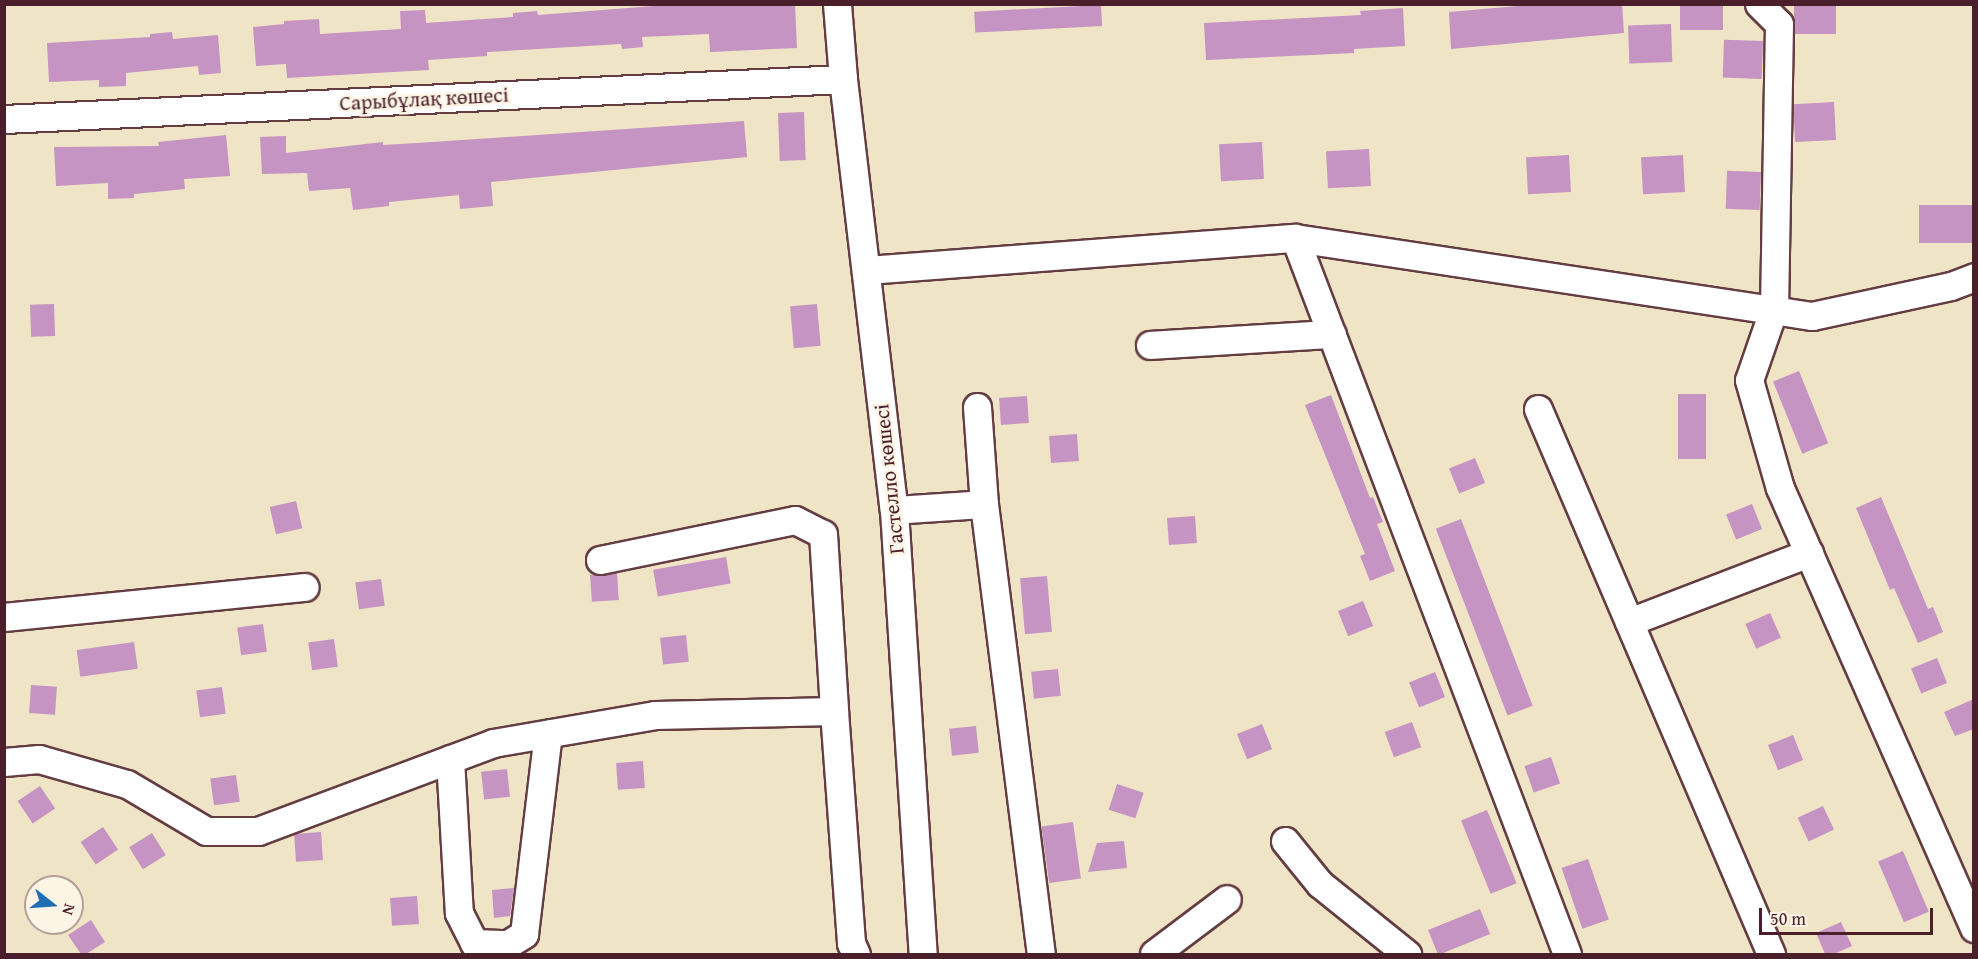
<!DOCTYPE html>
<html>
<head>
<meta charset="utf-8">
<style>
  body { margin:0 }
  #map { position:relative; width:1978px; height:959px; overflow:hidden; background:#f0e4c6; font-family:"Gentium Book Plus",serif }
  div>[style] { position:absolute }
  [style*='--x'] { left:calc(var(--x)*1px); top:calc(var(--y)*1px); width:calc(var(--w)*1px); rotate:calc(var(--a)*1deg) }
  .building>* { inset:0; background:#c594c3; transform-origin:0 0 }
  .roads { filter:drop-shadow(2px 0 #633d42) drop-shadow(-2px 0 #633d42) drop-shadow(0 2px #633d42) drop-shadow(0 -2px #633d42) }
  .minor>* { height:27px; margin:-13.5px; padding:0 13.5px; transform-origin:13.5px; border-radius:13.5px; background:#fff }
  span { translate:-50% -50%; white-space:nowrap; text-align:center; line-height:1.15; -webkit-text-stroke:5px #fcf5e5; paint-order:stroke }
  .street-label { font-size:21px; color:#4a1f2b }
  .frame { position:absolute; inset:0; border:6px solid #4a1f2b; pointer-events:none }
  .north { position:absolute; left:24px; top:875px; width:60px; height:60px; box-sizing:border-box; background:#fcf5e5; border:2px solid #b59f9b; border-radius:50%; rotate:107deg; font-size:16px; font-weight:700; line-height:24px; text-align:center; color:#4a1f2b }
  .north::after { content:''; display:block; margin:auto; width:21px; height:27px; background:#1f6fb2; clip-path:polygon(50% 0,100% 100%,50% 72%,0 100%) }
  .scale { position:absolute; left:1759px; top:908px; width:174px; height:27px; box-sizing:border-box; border:3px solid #4a1f2b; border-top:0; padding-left:8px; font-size:18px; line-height:21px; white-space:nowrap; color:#4a1f2b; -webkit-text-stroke:4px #fcf5e5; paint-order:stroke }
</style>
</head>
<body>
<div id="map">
  <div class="building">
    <i style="clip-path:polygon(679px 4px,795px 4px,797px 48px,710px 52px,709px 34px,642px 37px,643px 47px,622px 49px,621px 44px,487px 52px,487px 56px,428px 60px,429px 70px,287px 78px,286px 64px,256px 66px,253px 27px,284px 24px,284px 21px,319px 19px,320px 34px,401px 29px,400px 11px,425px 10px,426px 23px,513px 17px,513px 13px,537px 11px,538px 15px)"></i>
    <i style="clip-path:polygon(1540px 4px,1622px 4px,1624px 33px,1451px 49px,1449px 12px)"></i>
    <i style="left:1680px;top:4px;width:43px;height:26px"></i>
    <i style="left:1794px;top:4px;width:42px;height:30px"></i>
    <i style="left:1101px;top:5px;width:21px;height:127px;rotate:87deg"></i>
    <i style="clip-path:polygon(1403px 8px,1405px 46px,1354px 49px,1354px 53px,1206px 60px,1204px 23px,1361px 15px,1360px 11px)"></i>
    <i style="left:1671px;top:24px;width:38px;height:43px;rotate:88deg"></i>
    <i style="clip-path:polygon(172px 32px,173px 39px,218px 35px,221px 73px,199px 75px,198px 66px,126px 73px,126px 86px,99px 87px,99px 80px,49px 82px,47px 43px,150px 37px,150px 34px)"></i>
    <i style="left:1763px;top:41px;width:38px;height:39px;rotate:92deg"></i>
    <i style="left:1834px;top:102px;width:38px;height:41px;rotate:87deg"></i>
    <i style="left:804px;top:112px;width:48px;height:26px;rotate:88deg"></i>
    <i style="clip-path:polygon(744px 121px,747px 157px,491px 182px,493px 206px,460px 209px,459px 195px,389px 202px,389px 206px,353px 210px,350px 188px,309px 191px,307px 173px,262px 174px,260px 137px,286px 136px,286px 153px,383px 142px,383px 145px,433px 142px)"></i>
    <i style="clip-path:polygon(226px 135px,230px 176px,184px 179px,185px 189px,134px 194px,134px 198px,108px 199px,108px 183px,56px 186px,54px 147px,159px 146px,158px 142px)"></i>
    <i style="left:1262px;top:142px;width:37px;height:43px;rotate:87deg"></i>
    <i style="left:1369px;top:149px;width:37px;height:43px;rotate:87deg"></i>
    <i style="left:1569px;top:155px;width:37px;height:43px;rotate:87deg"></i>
    <i style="left:1683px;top:155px;width:37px;height:42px;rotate:87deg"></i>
    <i style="left:1761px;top:172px;width:38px;height:34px;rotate:92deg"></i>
    <i style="left:1974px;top:205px;width:38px;height:55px;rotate:90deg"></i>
    <i style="left:54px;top:304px;width:32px;height:24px;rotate:88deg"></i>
    <i style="left:817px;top:304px;width:42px;height:27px;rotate:85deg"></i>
    <i style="left:1799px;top:371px;width:78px;height:28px;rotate:68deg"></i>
    <i style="left:1678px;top:394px;width:28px;height:65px"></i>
    <i style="clip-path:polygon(1331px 395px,1370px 498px,1373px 497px,1383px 522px,1377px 524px,1395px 571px,1370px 581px,1360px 556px,1365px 554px,1305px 405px)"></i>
    <i style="left:1027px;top:396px;width:27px;height:28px;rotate:86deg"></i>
    <i style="left:1077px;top:434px;width:27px;height:28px;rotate:86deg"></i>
    <i style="left:1475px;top:458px;width:27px;height:28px;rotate:68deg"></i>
    <i style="clip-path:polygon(1881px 497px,1928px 609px,1933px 607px,1943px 632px,1918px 643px,1894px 588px,1890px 590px,1856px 508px)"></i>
    <i style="left:296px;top:501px;width:28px;height:27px;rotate:77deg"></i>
    <i style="left:1752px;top:504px;width:27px;height:28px;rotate:68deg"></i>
    <i style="left:1195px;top:516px;width:27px;height:28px;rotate:86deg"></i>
    <i style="left:1461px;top:519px;width:200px;height:27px;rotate:69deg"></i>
    <i style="left:726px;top:557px;width:27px;height:74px;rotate:80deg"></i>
    <i style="left:617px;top:573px;width:27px;height:27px;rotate:86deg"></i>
    <i style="left:1047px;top:576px;width:56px;height:27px;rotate:85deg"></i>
    <i style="left:381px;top:579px;width:27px;height:26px;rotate:82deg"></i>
    <i style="left:1363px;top:601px;width:27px;height:27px;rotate:68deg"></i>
    <i style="left:1770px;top:613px;width:27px;height:27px;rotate:66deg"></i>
    <i style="left:263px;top:624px;width:28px;height:26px;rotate:82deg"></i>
    <i style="left:686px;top:635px;width:27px;height:26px;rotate:84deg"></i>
    <i style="left:334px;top:639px;width:28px;height:26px;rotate:82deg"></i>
    <i style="left:134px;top:642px;width:27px;height:58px;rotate:82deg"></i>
    <i style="left:1937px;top:658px;width:27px;height:28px;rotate:68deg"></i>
    <i style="left:1058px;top:669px;width:27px;height:27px;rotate:84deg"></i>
    <i style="left:1435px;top:672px;width:27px;height:28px;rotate:68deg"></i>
    <i style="left:31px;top:685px;width:26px;height:28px;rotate:4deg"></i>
    <i style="left:222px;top:687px;width:27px;height:26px;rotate:82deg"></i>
    <i style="clip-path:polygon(1974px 699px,1974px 729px,1955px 736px,1944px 712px)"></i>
    <i style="left:1412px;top:722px;width:27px;height:29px;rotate:70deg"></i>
    <i style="left:1262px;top:724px;width:27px;height:27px;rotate:68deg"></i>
    <i style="left:976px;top:726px;width:27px;height:27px;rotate:84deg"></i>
    <i style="left:1793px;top:735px;width:27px;height:27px;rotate:68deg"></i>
    <i style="left:1551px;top:757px;width:28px;height:28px;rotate:71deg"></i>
    <i style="left:643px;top:761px;width:27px;height:27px;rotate:86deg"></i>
    <i style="left:507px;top:769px;width:28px;height:26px;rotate:84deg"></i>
    <i style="left:236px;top:775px;width:27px;height:26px;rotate:82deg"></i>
    <i style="left:1117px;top:784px;width:28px;height:27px;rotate:18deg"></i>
    <i style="left:40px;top:786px;width:27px;height:27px;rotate:56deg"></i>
    <i style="left:1823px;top:806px;width:26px;height:28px;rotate:65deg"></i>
    <i style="left:1487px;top:810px;width:79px;height:28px;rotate:68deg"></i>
    <i style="left:1073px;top:822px;width:57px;height:32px;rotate:82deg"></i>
    <i style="left:103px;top:827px;width:27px;height:27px;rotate:56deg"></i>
    <i style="left:321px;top:832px;width:28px;height:27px;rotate:86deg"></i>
    <i style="left:152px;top:833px;width:26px;height:27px;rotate:58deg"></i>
    <i style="clip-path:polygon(1124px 841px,1127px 868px,1088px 872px,1097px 843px)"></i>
    <i style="left:1903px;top:851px;width:66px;height:27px;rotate:67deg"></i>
    <i style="left:1588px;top:859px;width:64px;height:28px;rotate:71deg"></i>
    <i style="clip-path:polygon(514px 888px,510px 916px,494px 918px,492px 890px)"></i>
    <i style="left:417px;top:896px;width:28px;height:27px;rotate:86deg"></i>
    <i style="left:1480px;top:909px;width:27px;height:56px;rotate:68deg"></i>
    <i style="clip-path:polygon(91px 920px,105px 942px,86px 954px,81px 954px,68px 935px)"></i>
    <i style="clip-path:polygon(1841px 922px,1852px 946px,1834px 954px,1825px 954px,1816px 933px)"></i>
  </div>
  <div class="roads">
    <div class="minor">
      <i style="--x:837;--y:4;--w:75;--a:85.4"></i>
      <i style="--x:843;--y:79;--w:434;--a:83.3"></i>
      <i style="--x:894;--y:510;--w:445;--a:86.3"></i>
      <i style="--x:1759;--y:4;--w:28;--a:45"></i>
      <i style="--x:1779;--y:24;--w:284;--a:91"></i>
      <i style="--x:1774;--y:308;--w:76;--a:109.1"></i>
      <i style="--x:1749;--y:380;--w:112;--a:74"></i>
      <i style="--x:1780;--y:488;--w:481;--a:66.2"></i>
      <i style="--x:4;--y:119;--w:840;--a:-2.73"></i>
      <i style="--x:1295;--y:238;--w:523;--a:8.58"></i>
      <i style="--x:1812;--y:316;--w:142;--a:-12.2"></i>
      <i style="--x:1951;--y:286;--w:25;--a:-21"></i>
      <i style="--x:867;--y:270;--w:429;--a:-4.3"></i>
      <i style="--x:1295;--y:238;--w:766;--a:69.2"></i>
      <i style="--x:1150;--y:345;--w:182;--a:-3.5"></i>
      <i style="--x:977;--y:407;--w:97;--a:85.9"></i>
      <i style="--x:984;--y:504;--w:454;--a:82.8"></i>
      <i style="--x:1538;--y:409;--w:593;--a:66.85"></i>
      <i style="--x:894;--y:510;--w:90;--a:-3.8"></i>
      <i style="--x:600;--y:560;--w:199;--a:-11.6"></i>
      <i style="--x:795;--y:520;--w:31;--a:27"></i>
      <i style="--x:823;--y:534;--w:177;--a:86.4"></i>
      <i style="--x:4;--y:617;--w:302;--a:-5.7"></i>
      <i style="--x:1629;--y:622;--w:193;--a:-21"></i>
      <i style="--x:450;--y:759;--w:154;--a:86.7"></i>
      <i style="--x:459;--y:913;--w:34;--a:63"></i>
      <i style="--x:474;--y:943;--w:34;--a:2"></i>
      <i style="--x:508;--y:944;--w:19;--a:-32"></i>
      <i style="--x:524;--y:934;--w:202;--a:-83.2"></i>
      <i style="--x:4;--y:762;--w:35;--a:-5"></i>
      <i style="--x:39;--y:759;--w:91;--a:15.9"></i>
      <i style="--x:127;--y:784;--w:92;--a:30.7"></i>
      <i style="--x:206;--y:831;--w:52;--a:0"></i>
      <i style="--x:258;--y:831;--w:251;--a:-20.5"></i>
      <i style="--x:493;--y:743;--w:164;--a:-9.8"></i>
      <i style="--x:655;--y:715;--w:179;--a:-1.3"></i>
      <i style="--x:834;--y:711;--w:233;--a:85.8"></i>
      <i style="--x:851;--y:943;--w:12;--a:66"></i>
      <i style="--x:1285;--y:841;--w:55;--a:50.9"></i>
      <i style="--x:1320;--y:884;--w:112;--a:38.8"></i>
      <i style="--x:1154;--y:954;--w:91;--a:-37"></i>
    </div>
  </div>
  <div class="street-label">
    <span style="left:424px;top:99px;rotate:-3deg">Сарыбұлақ көшесі</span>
    <span style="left:889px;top:479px;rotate:-96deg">Гастелло көшесі</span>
  </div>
  <div class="frame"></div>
  <div class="north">N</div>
  <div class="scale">50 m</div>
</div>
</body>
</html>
